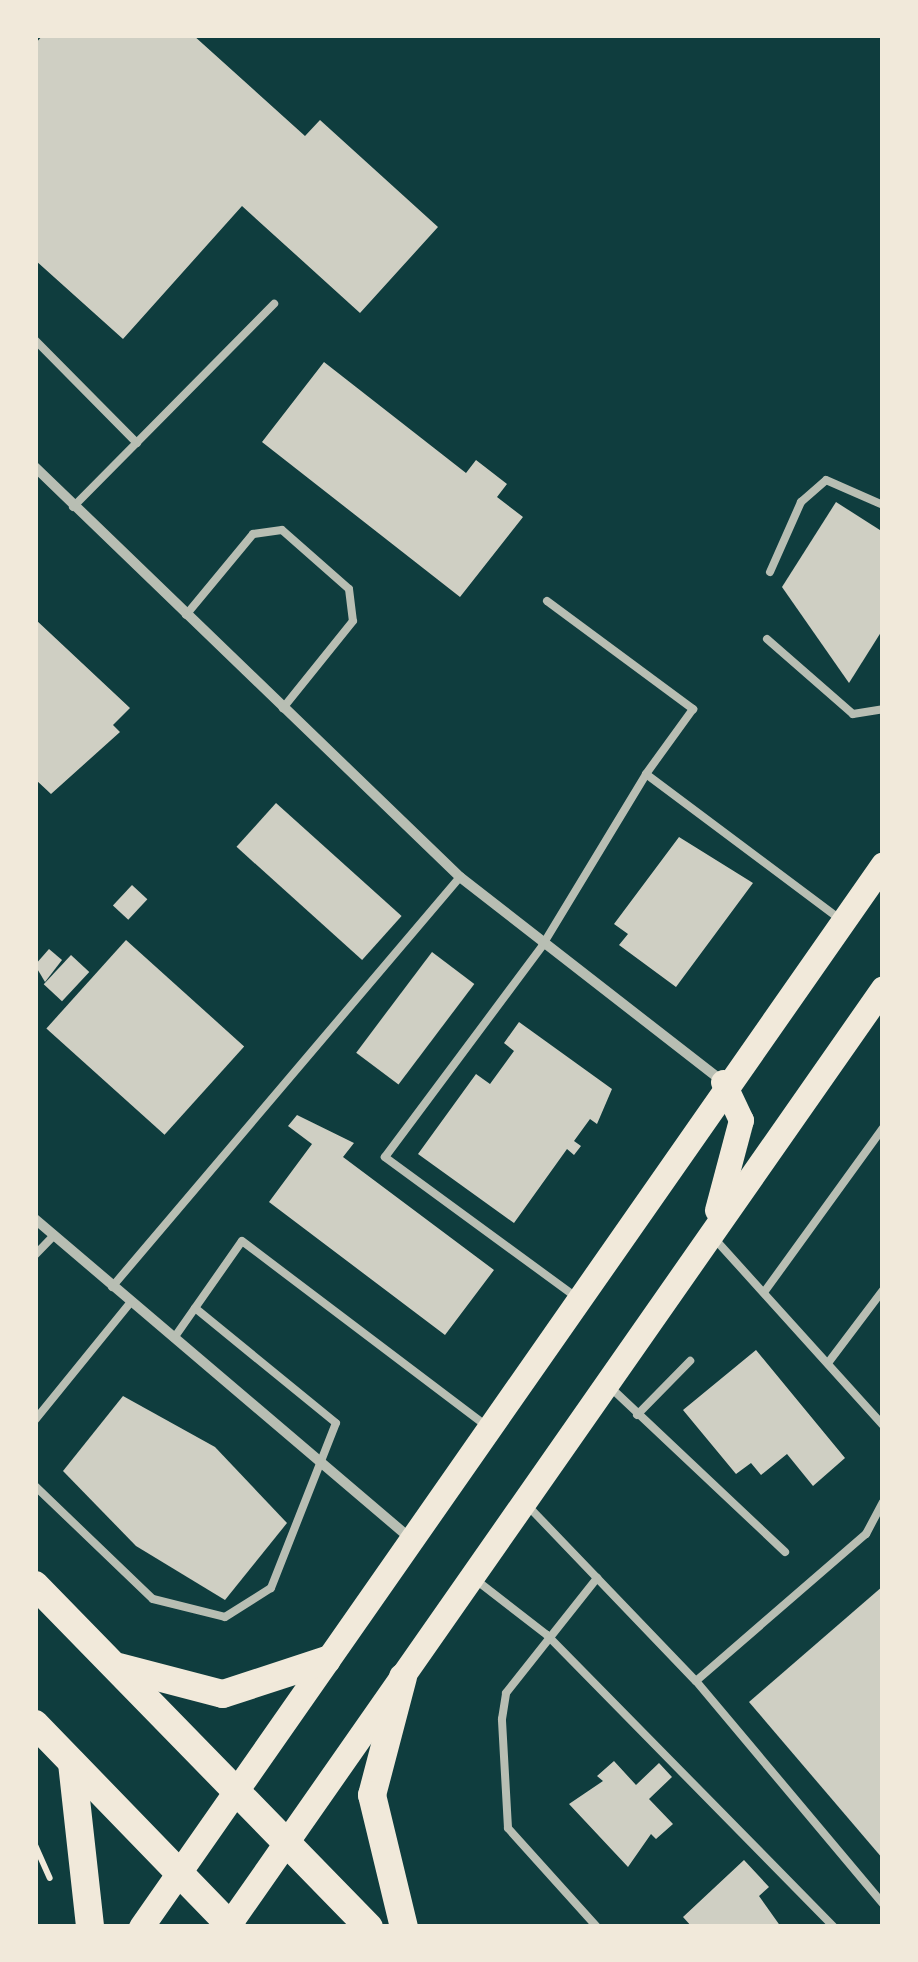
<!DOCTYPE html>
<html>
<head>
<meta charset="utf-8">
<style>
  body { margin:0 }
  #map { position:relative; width:918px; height:1962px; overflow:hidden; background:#0f3d3e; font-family:"DejaVu Sans",sans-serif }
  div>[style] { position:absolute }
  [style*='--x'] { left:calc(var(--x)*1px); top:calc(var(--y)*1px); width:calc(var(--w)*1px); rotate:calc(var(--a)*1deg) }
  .building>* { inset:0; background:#cfcfc3; transform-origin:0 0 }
  .path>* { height:6px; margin:-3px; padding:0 3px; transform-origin:3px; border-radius:3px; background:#f1e9da }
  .service>* { height:8px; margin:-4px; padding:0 4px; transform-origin:4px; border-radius:4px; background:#b8beb3 }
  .minor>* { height:10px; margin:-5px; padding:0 5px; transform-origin:5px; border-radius:5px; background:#b8beb3 }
  .primary>* { height:25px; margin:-12.5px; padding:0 12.5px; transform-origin:12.5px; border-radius:12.5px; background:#f1e9da }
  .trunk>* { height:28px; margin:-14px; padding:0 14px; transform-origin:14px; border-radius:14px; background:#f1e9da }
  span { translate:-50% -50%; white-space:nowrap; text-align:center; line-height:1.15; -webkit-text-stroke:10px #f1e9da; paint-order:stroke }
  .frame { position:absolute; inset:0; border:38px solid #f1e9da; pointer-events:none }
</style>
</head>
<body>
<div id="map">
  <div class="building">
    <i style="clip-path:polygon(43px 35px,193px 35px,305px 136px,320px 120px,438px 227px,360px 313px,242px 206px,123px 339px,35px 260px,35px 44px)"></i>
    <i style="clip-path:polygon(324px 362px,466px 473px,476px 460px,507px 484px,497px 497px,523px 517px,460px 597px,262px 442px)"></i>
    <i style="clip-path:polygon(836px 502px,883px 532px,883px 629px,849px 683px,782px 587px)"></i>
    <i style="clip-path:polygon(35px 619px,130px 708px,113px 725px,120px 732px,51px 794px,35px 779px)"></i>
    <i style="left:276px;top:803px;width:169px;height:59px;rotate:42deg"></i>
    <i style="clip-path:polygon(679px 837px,753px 883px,676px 987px,619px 945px,628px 934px,614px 924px)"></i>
    <i style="left:132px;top:885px;width:21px;height:28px;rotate:43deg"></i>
    <i style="left:126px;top:940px;width:159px;height:119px;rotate:42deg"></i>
    <i style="clip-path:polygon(49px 949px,62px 960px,45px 982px,35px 965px)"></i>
    <i style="left:432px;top:952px;width:53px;height:126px;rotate:37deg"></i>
    <i style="left:71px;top:955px;width:25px;height:40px;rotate:43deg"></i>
    <i style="clip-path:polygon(519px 1022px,612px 1089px,597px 1124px,590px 1119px,574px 1141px,581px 1146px,574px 1155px,567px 1149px,514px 1223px,418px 1154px,476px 1074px,490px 1084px,514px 1051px,504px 1043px)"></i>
    <i style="clip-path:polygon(297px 1115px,354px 1143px,343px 1157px,494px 1270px,445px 1335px,269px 1202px,312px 1144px,288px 1126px)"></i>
    <i style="clip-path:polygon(756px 1350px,845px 1458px,813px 1486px,787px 1454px,761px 1475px,751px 1463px,736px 1474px,683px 1410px)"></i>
    <i style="clip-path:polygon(123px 1396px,215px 1447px,287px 1523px,225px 1600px,136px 1546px,63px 1471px)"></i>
    <i style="clip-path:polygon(883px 1586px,883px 1859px,749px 1702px)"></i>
    <i style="clip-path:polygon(614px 1761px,636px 1785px,659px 1763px,672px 1777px,649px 1799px,673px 1824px,656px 1839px,651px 1834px,628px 1867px,569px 1804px,603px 1781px,597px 1776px)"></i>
    <i style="clip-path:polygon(744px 1860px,769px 1887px,759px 1896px,781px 1927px,692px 1927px,683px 1917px)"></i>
  </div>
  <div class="path">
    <i style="--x:35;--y:1845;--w:36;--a:66"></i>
  </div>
  <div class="service">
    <i style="--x:35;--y:340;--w:145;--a:45.3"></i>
    <i style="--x:73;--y:507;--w:286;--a:-45.3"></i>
    <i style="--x:770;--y:572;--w:77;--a:-66.1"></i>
    <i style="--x:801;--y:502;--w:33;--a:-41"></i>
    <i style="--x:826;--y:480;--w:62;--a:23.7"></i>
    <i style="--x:547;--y:601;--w:182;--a:36.5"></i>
    <i style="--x:693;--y:709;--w:80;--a:125.9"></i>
    <i style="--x:186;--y:615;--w:105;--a:-50.4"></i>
    <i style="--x:253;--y:534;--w:29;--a:-8"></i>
    <i style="--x:282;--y:530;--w:89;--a:41.4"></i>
    <i style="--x:349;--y:589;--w:32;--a:83"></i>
    <i style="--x:353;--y:621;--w:112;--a:128.8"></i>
    <i style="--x:767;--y:639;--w:114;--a:41.1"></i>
    <i style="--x:853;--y:714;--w:30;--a:-9"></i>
    <i style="--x:713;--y:1237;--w:253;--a:47.9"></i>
    <i style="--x:35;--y:1255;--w:28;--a:-46"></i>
    <i style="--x:112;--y:1287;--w:538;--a:-49.68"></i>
    <i style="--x:765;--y:1291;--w:201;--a:-54.1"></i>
    <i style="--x:576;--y:1297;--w:237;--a:-143.8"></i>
    <i style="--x:385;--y:1157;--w:263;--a:-53.3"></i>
    <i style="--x:542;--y:946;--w:201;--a:-58.8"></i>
    <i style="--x:646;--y:774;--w:242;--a:36.8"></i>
    <i style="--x:174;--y:1338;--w:118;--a:-55"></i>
    <i style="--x:242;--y:1241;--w:307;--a:37.1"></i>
    <i style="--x:828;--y:1363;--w:91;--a:-53"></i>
    <i style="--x:609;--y:1386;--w:242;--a:43.3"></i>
    <i style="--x:637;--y:1415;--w:76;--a:-45.5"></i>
    <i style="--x:35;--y:1420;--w:151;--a:-50.9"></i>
    <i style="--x:35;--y:1486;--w:163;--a:43.8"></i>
    <i style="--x:153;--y:1599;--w:74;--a:14"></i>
    <i style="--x:225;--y:1617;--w:54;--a:-32.2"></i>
    <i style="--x:271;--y:1588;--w:177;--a:-68.5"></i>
    <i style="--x:336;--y:1423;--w:182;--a:-140.8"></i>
    <i style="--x:527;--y:1505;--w:244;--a:46.2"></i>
    <i style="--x:696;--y:1681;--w:225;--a:-40.9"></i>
    <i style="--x:866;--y:1534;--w:36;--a:-62"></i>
    <i style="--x:476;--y:1580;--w:90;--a:37.8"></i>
    <i style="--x:547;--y:1635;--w:409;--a:45.5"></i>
    <i style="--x:696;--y:1681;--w:291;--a:50"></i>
    <i style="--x:597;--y:1927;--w:133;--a:-132"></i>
    <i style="--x:508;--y:1828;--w:109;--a:-93.2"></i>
    <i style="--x:502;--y:1719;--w:26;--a:-81"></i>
    <i style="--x:506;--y:1693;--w:147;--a:-51.6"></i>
  </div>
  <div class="minor">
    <i style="--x:35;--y:467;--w:591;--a:43.97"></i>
    <i style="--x:460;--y:877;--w:333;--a:37.9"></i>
    <i style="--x:35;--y:1219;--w:492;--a:40.4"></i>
  </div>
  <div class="primary">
    <i style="--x:717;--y:1210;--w:93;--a:-75.1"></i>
    <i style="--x:741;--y:1120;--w:42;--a:-115.3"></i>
    <i style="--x:141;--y:1927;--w:1296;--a:-55.08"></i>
    <i style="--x:227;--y:1927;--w:1145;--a:-55.06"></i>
  </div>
  <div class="trunk">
    <i style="--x:35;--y:1585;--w:478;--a:45.7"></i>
    <i style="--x:119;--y:1667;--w:107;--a:14.6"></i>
    <i style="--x:223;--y:1694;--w:109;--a:-18.1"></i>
    <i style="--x:403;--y:1677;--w:122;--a:104.7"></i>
    <i style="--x:372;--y:1795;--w:136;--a:76.4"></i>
    <i style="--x:35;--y:1724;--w:283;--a:45.9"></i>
    <i style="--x:72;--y:1763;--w:165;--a:83.7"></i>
  </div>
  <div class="frame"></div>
</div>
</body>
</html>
